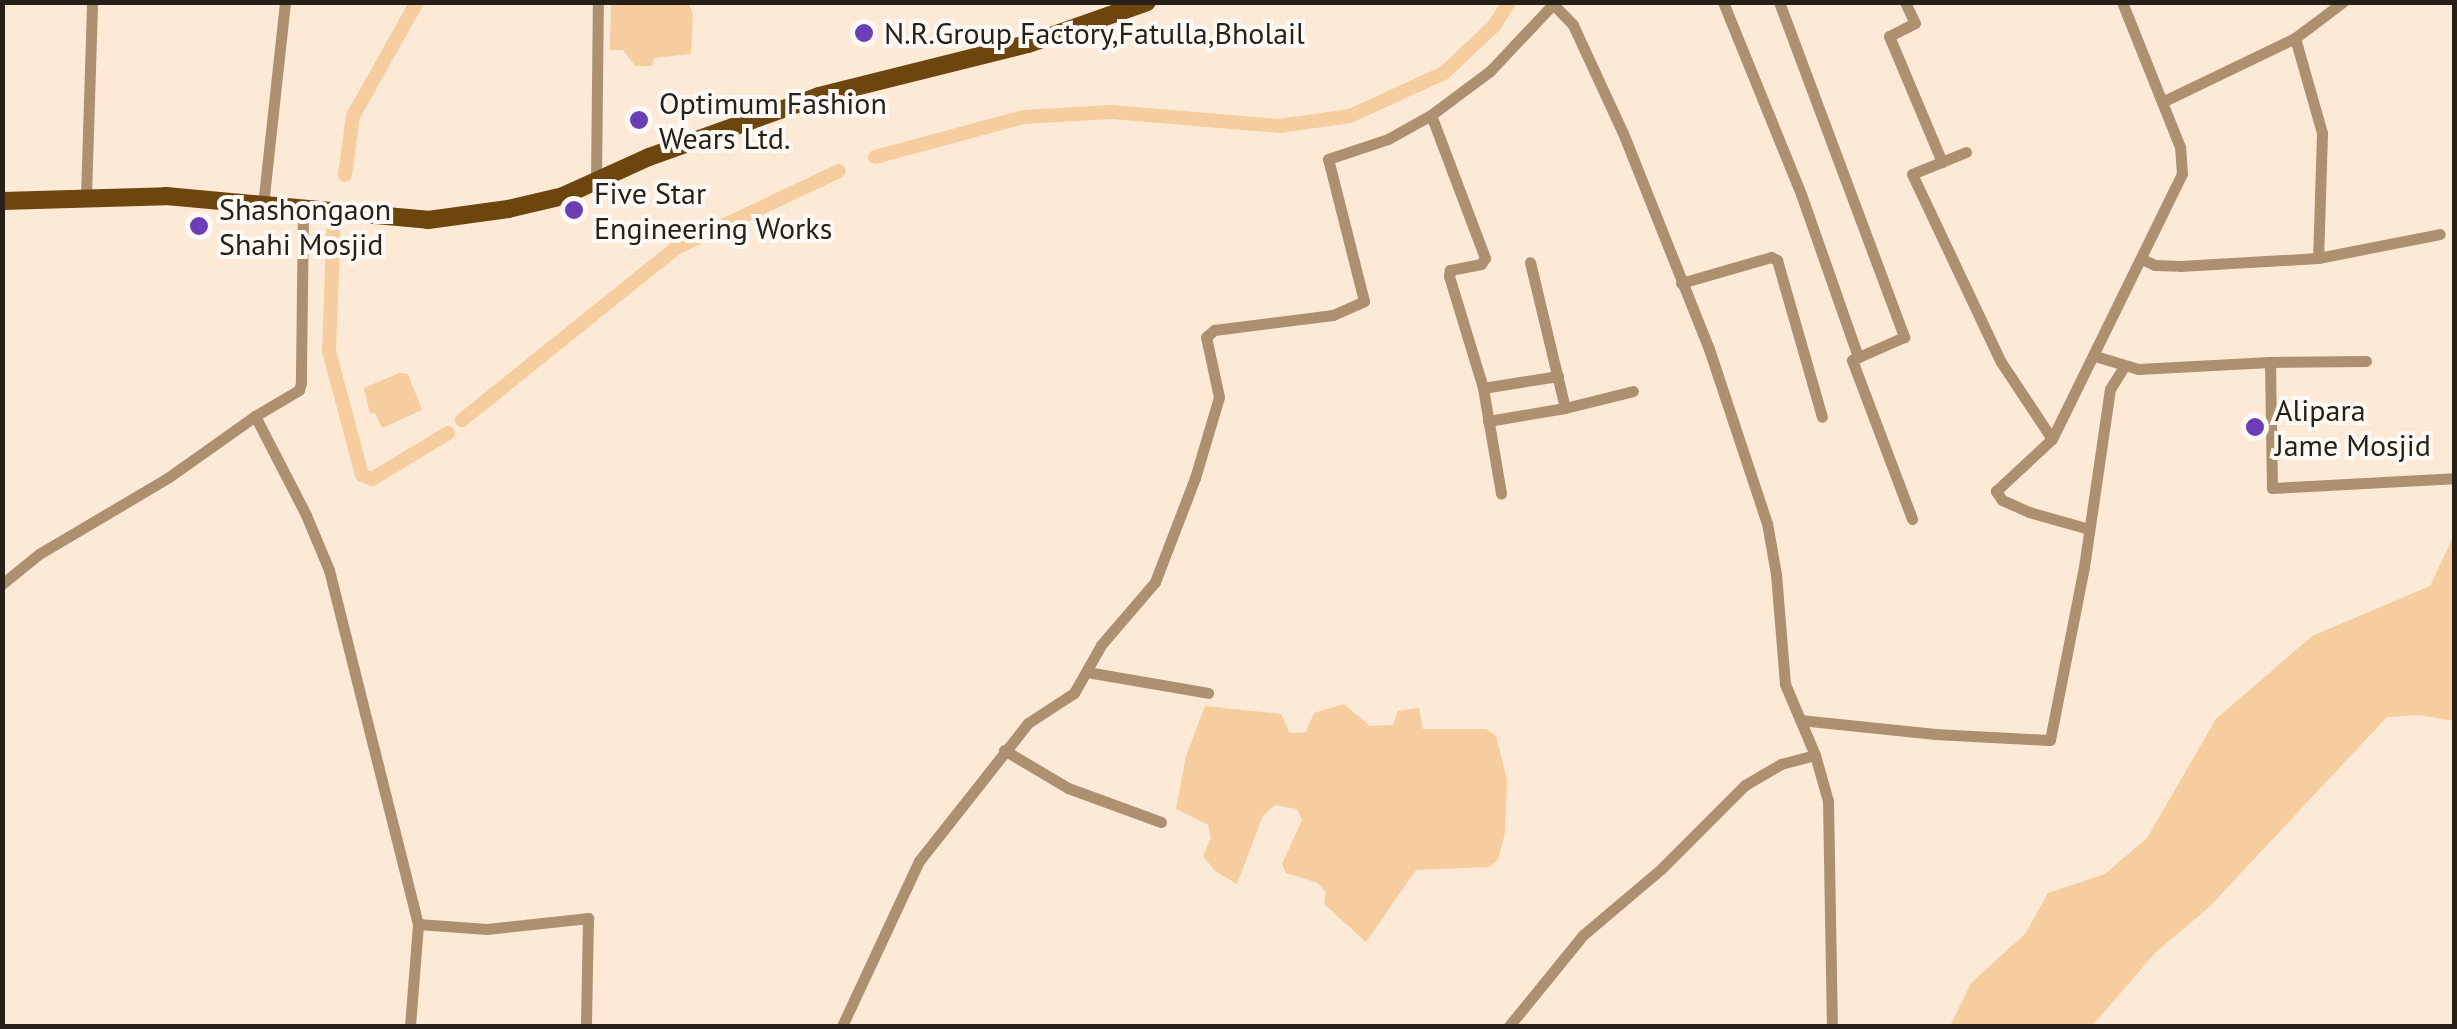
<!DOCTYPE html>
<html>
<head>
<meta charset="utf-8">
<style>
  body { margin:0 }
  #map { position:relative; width:2457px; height:1029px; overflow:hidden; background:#fcead7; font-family:"PT Sans",sans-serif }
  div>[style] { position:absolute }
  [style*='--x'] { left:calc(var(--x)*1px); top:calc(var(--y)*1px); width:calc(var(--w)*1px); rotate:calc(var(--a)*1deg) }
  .water>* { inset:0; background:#f5cd9f }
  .canal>* { height:14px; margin:-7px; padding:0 7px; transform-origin:7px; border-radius:7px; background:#f5cd9f }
  .minor>* { height:11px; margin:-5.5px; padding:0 5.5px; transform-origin:5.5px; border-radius:5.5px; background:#ad9070 }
  .primary>* { height:18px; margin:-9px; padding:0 9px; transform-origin:9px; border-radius:9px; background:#6d460f }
  .dots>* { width:28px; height:28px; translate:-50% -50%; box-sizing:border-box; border:5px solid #fdfaf6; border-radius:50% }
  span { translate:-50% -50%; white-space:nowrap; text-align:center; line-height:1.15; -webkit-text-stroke:8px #fdfaf6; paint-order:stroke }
  .poi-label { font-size:30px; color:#262019 }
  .left { translate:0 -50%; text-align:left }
  .frame { position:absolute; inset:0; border:5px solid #262019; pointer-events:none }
</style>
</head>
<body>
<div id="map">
  <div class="water">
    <i style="clip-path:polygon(611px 3px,688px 3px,693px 14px,691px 54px,654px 58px,652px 66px,635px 66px,623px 50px,610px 50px)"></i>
    <i style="clip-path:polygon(399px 373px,408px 374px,422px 410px,382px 428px,375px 413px,370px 414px,364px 388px)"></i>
    <i style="clip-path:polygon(2454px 535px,2454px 721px,2420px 715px,2387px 717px,2209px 907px,2155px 953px,2092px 1026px,1950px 1026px,1971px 983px,2025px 934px,2048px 893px,2105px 874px,2147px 838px,2216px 719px,2312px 636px,2430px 586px)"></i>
    <i style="clip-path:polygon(1344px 704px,1370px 726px,1393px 725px,1398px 711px,1419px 708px,1423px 729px,1486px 729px,1496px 736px,1507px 780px,1505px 833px,1498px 860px,1489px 867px,1416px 870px,1366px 942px,1324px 904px,1326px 893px,1318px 883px,1286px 873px,1282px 864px,1302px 820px,1297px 809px,1275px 805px,1263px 816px,1237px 884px,1215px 871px,1203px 856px,1211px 838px,1208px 825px,1176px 809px,1186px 756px,1205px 706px,1281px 714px,1290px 733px,1306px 732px,1314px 713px)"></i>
  </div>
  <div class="canal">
    <i style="--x:875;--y:157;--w:153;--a:-15.1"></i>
    <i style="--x:1023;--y:117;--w:89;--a:-3.2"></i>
    <i style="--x:1112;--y:112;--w:168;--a:4.8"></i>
    <i style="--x:1279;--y:126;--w:72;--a:-8"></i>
    <i style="--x:1350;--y:116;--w:103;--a:-24.6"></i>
    <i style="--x:1444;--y:73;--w:69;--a:-43.2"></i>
    <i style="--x:1494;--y:26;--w:28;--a:-58"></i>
    <i style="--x:345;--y:175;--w:60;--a:-82.3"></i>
    <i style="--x:353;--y:116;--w:131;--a:-60.7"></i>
    <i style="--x:334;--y:216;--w:135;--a:92.1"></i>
    <i style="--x:329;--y:351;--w:128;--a:75.1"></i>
    <i style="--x:362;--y:475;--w:11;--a:22"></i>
    <i style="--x:372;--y:479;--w:89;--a:-31.2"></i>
    <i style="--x:462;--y:420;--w:275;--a:-38.8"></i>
    <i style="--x:676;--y:248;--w:180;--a:-25.3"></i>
  </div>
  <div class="minor">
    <i style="--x:1723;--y:2;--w:207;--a:67.9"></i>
    <i style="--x:1801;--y:194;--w:173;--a:70.7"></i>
    <i style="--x:1779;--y:2;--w:358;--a:69.5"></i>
    <i style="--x:1904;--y:337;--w:57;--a:156.1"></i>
    <i style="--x:1852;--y:360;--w:170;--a:69.3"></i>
    <i style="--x:1905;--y:2;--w:23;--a:65"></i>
    <i style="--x:1915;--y:23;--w:29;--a:153"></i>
    <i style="--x:1889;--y:36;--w:137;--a:67.2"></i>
    <i style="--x:1553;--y:4;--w:29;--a:46"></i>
    <i style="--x:1573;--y:25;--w:119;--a:65.2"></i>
    <i style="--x:1623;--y:133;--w:232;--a:68.3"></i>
    <i style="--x:1709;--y:349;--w:183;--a:71.6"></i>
    <i style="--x:1767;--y:523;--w:52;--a:80"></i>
    <i style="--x:1776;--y:574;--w:110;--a:85.3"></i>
    <i style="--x:1785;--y:684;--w:77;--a:67.1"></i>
    <i style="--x:1815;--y:755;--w:48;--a:74.2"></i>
    <i style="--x:1828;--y:801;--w:225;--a:89"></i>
    <i style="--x:2295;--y:38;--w:99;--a:74.1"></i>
    <i style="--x:2322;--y:133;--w:125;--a:91.8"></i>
    <i style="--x:2162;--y:102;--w:148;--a:-25.7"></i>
    <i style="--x:2295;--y:38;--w:60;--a:-36.9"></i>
    <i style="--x:1431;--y:115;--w:153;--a:69.3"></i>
    <i style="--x:1485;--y:258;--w:7;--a:124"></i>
    <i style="--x:1481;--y:264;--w:32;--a:169"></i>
    <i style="--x:1450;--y:270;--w:6;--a:99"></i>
    <i style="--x:1449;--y:276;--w:117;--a:73.1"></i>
    <i style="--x:1483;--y:388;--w:107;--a:80.3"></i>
    <i style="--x:1966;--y:152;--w:58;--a:157.8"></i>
    <i style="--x:1912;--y:174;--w:208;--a:64.7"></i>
    <i style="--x:2001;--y:362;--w:92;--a:56.5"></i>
    <i style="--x:596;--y:181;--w:179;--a:-89.4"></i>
    <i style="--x:86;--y:196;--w:194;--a:-88.2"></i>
    <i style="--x:263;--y:205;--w:204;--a:-83.8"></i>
    <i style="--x:303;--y:208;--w:175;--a:90.7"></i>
    <i style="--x:301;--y:383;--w:7;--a:106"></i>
    <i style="--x:299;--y:390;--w:51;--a:149.4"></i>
    <i style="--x:255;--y:416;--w:111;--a:62.7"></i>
    <i style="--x:306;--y:515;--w:60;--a:67.3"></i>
    <i style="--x:329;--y:570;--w:365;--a:75.9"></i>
    <i style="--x:418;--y:924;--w:69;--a:4.1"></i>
    <i style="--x:487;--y:929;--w:102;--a:-6.2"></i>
    <i style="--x:588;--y:918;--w:108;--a:91.1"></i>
    <i style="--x:2142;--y:259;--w:14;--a:25"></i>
    <i style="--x:2155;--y:265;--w:25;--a:2"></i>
    <i style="--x:2180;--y:266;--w:138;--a:-3.3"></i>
    <i style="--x:2318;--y:258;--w:124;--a:-11.1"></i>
    <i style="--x:1681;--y:283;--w:94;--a:-16.1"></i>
    <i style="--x:1771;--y:257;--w:7;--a:27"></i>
    <i style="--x:1777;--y:260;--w:163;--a:74"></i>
    <i style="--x:2095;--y:356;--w:45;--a:16.8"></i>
    <i style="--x:2138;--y:369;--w:132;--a:-3"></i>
    <i style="--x:2270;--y:362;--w:126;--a:89.1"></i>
    <i style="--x:2272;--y:488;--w:182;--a:-3.1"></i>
    <i style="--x:2270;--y:362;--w:96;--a:-0.6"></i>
    <i style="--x:1483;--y:388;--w:76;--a:-9.1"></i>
    <i style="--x:1565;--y:408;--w:70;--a:-14"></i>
    <i style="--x:1488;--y:421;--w:78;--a:-9.6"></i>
    <i style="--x:1565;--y:408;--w:150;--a:-103.5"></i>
    <i style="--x:2089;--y:529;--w:62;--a:-164.2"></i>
    <i style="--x:2029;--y:512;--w:30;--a:-156"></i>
    <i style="--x:2002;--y:500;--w:11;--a:-124"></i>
    <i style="--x:1996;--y:491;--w:76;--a:-42.9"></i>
    <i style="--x:2052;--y:439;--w:295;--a:-63.9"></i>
    <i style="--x:2182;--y:174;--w:27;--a:-94"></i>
    <i style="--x:2180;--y:147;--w:156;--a:-111.8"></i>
    <i style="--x:2;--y:584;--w:48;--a:-39"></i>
    <i style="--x:39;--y:554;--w:151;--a:-30.6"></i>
    <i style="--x:169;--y:477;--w:105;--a:-35.3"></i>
    <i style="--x:1087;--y:672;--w:123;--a:9.8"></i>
    <i style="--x:1800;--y:720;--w:136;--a:5.9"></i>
    <i style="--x:1935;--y:734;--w:115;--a:3"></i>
    <i style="--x:2050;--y:740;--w:176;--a:-78.9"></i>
    <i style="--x:2084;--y:567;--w:180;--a:-81.7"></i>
    <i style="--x:2110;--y:389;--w:26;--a:-58"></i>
    <i style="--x:1004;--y:750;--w:74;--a:30.7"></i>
    <i style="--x:1068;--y:788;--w:99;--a:20.1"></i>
    <i style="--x:410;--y:1026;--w:102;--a:-85.5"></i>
    <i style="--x:842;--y:1026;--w:182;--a:-65"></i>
    <i style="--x:919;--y:861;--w:176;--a:-51.7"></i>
    <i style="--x:1028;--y:723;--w:55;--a:-33.1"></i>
    <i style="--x:1074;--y:693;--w:55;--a:-60.6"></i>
    <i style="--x:1101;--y:645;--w:83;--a:-49.4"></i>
    <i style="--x:1155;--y:582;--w:111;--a:-69"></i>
    <i style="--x:1195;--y:478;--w:84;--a:-73.5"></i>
    <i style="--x:1219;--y:397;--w:61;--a:-102.2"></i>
    <i style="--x:1206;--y:337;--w:11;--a:-41"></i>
    <i style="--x:1214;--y:330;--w:120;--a:-7.2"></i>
    <i style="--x:1333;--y:315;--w:34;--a:-24"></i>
    <i style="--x:1364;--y:301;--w:146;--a:-104.2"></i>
    <i style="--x:1328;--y:159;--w:63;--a:-18.4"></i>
    <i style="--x:1388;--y:139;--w:49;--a:-29.2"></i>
    <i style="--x:1431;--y:115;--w:74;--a:-36.7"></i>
    <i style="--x:1490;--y:71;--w:95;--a:-46.7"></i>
    <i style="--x:1509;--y:1026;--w:117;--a:-50.9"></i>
    <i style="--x:1583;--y:935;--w:102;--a:-40.2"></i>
    <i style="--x:1661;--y:869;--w:119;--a:-45"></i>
    <i style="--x:1745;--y:785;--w:42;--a:-30.3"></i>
    <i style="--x:1781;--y:764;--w:35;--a:-15"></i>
  </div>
  <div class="primary">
    <i style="--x:2;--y:201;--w:164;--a:-1.7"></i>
    <i style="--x:166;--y:196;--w:263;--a:5.2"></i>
    <i style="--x:428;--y:220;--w:81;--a:-7.8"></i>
    <i style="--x:508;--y:209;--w:57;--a:-13.3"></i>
    <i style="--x:563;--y:196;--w:94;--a:-24.4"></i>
    <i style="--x:649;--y:157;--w:181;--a:-19.7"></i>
    <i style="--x:819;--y:96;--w:215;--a:-14"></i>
    <i style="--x:1028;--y:44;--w:126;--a:-19.4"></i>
  </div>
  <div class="dots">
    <i style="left:864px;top:33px;background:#6c3eb5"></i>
    <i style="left:639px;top:120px;background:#6c3eb5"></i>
    <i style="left:574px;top:210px;background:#6c3eb5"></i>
    <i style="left:199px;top:226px;background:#6c3eb5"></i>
    <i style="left:2255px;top:427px;background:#6c3eb5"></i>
  </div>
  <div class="poi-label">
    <span class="left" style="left:884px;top:33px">N.R.Group Factory,Fatulla,Bholail</span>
    <span class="left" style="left:659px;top:120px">Optimum Fashion<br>Wears Ltd.</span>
    <span class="left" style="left:594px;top:210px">Five Star<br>Engineering Works</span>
    <span class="left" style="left:219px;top:226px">Shashongaon<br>Shahi Mosjid</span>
    <span class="left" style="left:2275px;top:427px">Alipara<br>Jame Mosjid</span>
  </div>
  <div class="frame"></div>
</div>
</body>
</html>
